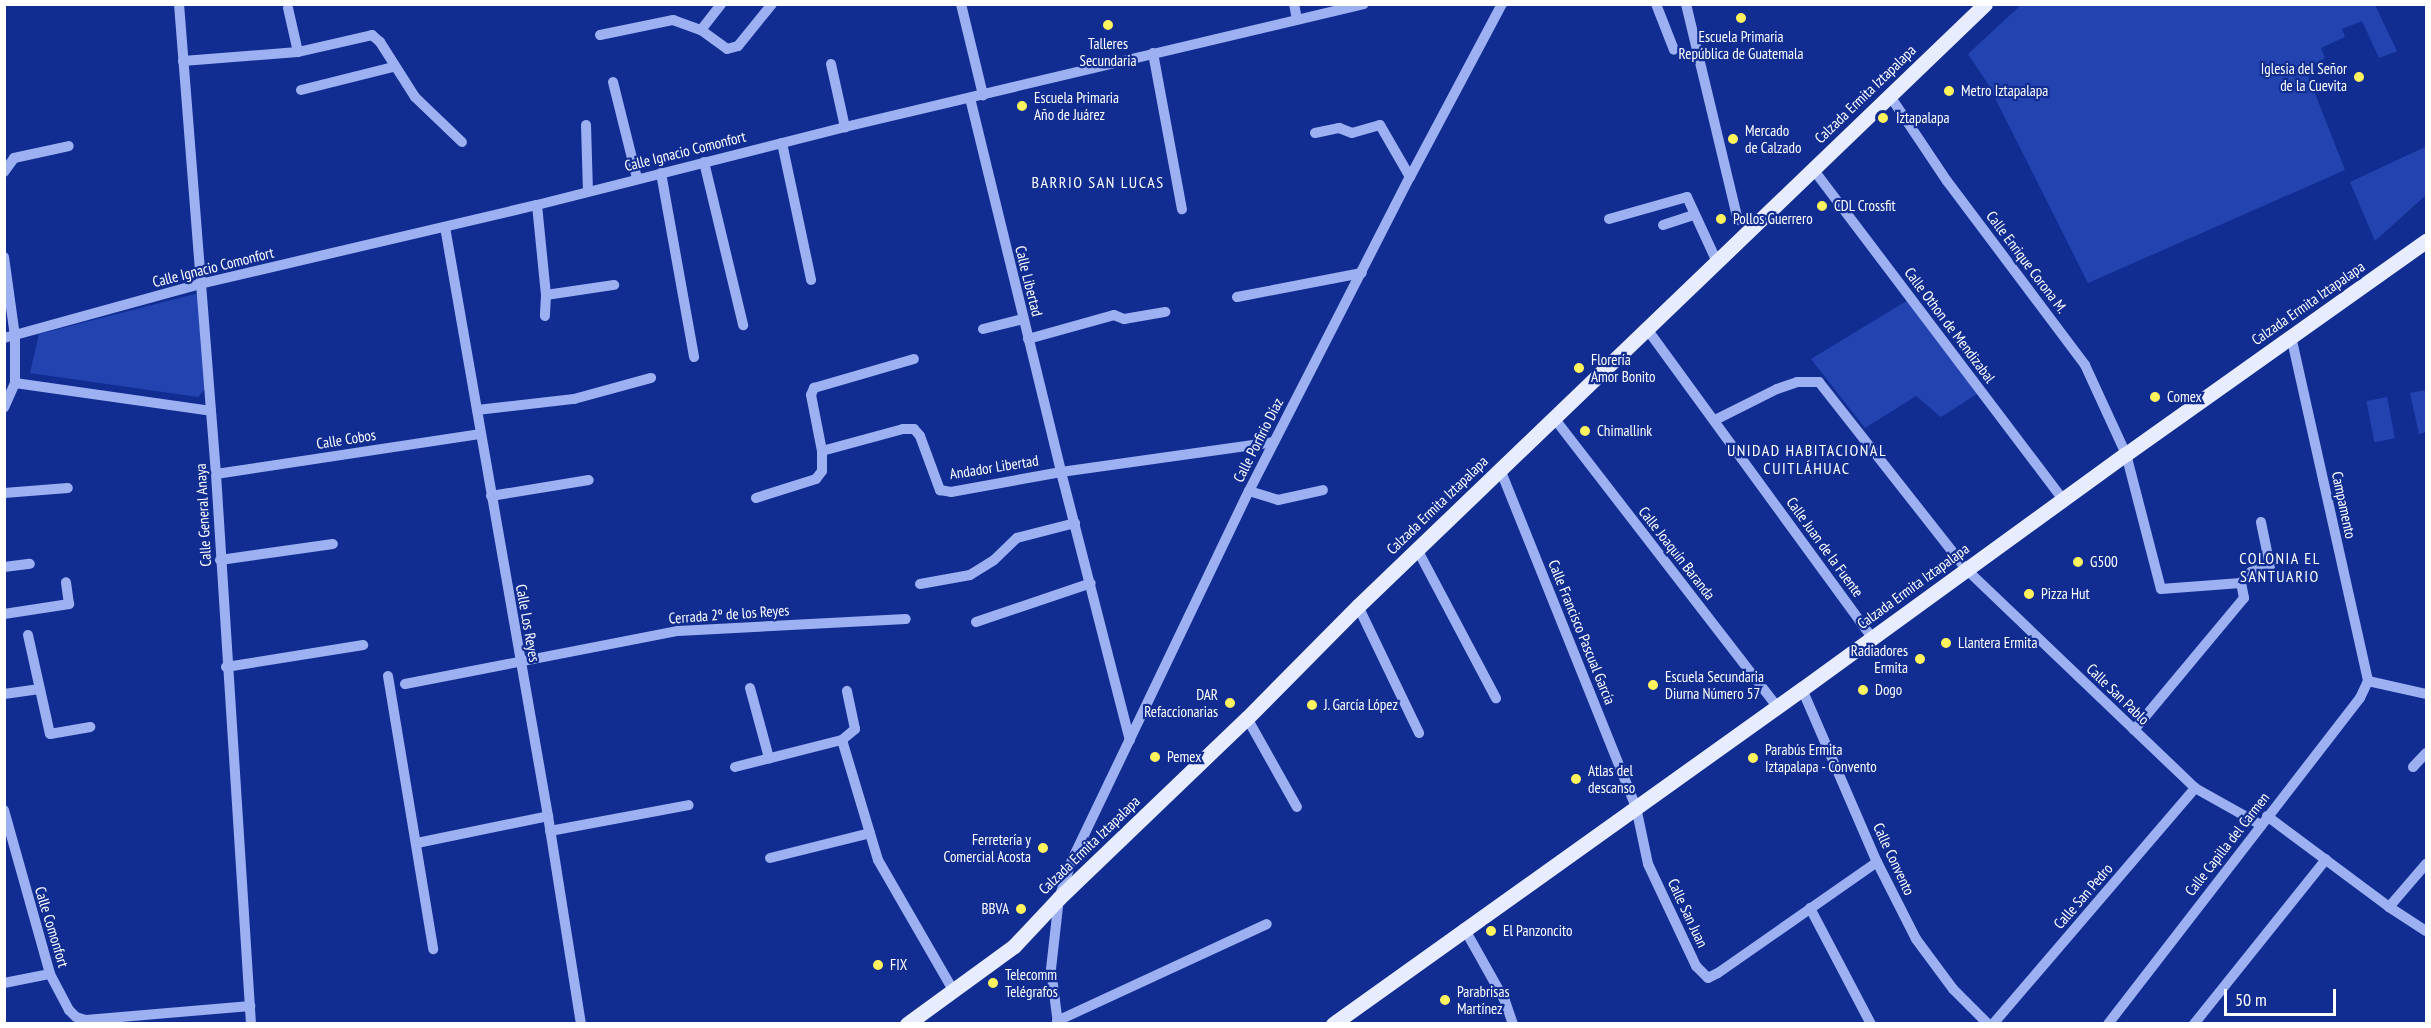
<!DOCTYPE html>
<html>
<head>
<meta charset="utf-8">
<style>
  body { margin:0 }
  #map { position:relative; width:2431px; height:1028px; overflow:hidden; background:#112d91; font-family:"PT Sans Narrow",sans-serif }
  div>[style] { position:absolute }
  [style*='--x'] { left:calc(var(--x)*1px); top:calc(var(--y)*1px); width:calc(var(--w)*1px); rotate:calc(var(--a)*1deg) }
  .green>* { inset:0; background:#2344b0; transform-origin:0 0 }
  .minor>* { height:10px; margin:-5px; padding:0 5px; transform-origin:5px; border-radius:5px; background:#9cb0f2 }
  .major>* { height:15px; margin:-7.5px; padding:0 7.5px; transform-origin:7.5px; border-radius:7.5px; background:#e8ecff }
  .dots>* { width:16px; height:16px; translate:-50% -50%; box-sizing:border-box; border:3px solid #112d91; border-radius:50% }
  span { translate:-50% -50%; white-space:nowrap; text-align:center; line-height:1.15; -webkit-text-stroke:4.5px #112d91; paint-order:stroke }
  .poi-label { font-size:15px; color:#fff }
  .right { translate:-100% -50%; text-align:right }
  .left { translate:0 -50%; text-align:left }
  .street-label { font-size:15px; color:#fff }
  .neighbourhood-label { font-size:16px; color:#fff; letter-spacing:1.5px }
  .frame { position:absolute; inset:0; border:6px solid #fff; pointer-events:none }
  .scale { position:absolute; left:2224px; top:989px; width:112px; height:27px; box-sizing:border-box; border:3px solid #fff; border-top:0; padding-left:8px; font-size:18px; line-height:21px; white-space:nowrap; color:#fff; -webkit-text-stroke:4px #112d91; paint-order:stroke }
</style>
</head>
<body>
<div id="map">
  <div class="green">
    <i style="clip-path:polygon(2022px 4px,2375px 5px,2397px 51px,2379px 58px,2362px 21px,2342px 29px,2345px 37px,2321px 48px,2325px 58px,2305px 68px,2345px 170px,2088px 283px,1988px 84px,1968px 54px)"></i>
    <i style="clip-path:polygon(2425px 147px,2426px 195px,2375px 241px,2350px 182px)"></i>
    <i style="clip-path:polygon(199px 293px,206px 388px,198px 397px,30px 373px,39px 334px)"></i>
    <i style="clip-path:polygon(1908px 300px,1980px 392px,1941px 417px,1916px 396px,1865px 428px,1811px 359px)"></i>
    <i style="clip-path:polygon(2426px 390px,2426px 432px,2419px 434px,2410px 393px)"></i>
    <i style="left:2387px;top:397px;width:42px;height:21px;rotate:79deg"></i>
  </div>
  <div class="minor">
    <i style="--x:179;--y:4;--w:471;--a:85.5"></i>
    <i style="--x:216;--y:474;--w:551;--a:86.36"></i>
    <i style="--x:961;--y:4;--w:94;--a:76.4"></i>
    <i style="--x:1294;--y:4;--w:16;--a:79"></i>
    <i style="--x:1656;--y:4;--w:49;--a:68.6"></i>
    <i style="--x:1686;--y:4;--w:222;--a:76.5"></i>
    <i style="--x:288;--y:8;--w:45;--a:77.2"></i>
    <i style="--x:701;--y:30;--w:32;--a:36"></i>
    <i style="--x:727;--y:49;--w:11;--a:-15"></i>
    <i style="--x:738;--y:46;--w:54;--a:-51"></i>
    <i style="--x:600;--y:35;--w:75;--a:-11.6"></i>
    <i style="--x:673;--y:20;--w:30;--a:20"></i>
    <i style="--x:701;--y:30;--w:33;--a:-52"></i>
    <i style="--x:1153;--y:53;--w:159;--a:79.5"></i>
    <i style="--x:183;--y:61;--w:115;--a:-4.5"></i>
    <i style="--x:298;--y:52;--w:76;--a:-12.9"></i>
    <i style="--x:372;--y:35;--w:11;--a:41"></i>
    <i style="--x:380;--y:42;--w:65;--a:57.5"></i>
    <i style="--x:415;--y:97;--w:65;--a:43.8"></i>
    <i style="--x:831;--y:64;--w:65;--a:77.5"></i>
    <i style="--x:613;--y:82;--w:99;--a:76"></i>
    <i style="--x:301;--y:90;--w:95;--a:-14"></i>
    <i style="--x:1890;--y:96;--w:102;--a:56.2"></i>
    <i style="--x:1947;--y:181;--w:230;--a:53.1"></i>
    <i style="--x:2085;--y:365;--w:98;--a:65.3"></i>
    <i style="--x:2126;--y:454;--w:139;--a:75.5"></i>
    <i style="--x:2161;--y:589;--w:80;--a:-4.3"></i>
    <i style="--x:2241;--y:583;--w:15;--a:-48"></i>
    <i style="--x:2251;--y:572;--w:20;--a:-18"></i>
    <i style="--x:2270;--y:566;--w:45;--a:-101.6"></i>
    <i style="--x:970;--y:98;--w:385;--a:76.3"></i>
    <i style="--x:1061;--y:472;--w:277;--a:75.6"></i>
    <i style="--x:586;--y:125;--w:66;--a:88.3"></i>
    <i style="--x:1315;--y:133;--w:25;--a:-12"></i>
    <i style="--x:1339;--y:128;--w:14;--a:21"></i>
    <i style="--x:1352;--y:133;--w:29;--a:-16"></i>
    <i style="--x:1380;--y:125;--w:60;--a:60"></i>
    <i style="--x:782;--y:143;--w:140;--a:78"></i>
    <i style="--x:704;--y:162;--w:168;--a:76.5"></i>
    <i style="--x:1813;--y:169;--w:414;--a:52.9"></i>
    <i style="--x:4;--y:172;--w:17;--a:-54"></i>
    <i style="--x:14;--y:158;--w:56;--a:-12.3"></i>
    <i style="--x:661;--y:173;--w:187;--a:79.8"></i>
    <i style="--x:537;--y:205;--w:90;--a:84.3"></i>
    <i style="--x:546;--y:295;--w:21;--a:93"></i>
    <i style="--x:1609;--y:219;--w:81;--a:-15.8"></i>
    <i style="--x:1687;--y:197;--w:72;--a:65.2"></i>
    <i style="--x:1663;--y:225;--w:33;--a:-18"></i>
    <i style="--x:445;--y:227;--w:598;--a:80.08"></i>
    <i style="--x:548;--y:816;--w:211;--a:81"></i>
    <i style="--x:4;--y:257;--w:80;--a:82.1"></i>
    <i style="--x:15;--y:336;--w:47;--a:90"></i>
    <i style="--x:15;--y:383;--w:27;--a:114"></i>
    <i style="--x:546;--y:295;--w:69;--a:-8.4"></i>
    <i style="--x:1237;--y:297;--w:127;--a:-10.9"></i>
    <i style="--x:983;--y:329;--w:41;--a:-14"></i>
    <i style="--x:1647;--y:329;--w:382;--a:53.9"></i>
    <i style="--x:2291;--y:336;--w:353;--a:77.4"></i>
    <i style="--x:4;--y:338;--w:203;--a:-15.4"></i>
    <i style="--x:200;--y:284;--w:346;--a:-13.2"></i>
    <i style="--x:537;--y:205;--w:318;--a:-14.2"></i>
    <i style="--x:845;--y:127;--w:533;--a:-13.33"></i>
    <i style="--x:1028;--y:339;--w:89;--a:-15.6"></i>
    <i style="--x:1114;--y:315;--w:11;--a:22"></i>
    <i style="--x:1124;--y:319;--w:42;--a:-9.7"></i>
    <i style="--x:15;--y:383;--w:198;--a:8.1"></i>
    <i style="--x:477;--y:410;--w:98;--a:-6.5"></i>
    <i style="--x:574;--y:399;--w:80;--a:-15.3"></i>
    <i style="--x:1554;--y:418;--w:365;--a:52.3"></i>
    <i style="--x:1715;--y:420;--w:69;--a:-26.6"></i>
    <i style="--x:1777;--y:389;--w:21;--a:-19"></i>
    <i style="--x:1797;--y:382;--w:22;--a:0"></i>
    <i style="--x:1819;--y:382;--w:238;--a:51.8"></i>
    <i style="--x:1966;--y:569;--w:317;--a:43.7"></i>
    <i style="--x:2195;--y:788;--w:76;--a:29.3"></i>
    <i style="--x:822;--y:451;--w:84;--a:-15.2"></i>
    <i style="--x:903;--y:429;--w:11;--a:0"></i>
    <i style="--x:914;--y:429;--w:9;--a:49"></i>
    <i style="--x:920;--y:436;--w:58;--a:69.7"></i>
    <i style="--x:940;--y:490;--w:11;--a:10"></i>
    <i style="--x:951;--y:492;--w:112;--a:-10.3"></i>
    <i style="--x:1061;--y:472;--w:215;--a:-8"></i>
    <i style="--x:1500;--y:469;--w:364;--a:68.1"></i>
    <i style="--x:1636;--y:807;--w:58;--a:78.1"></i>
    <i style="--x:1648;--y:864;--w:113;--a:64.8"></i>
    <i style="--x:1696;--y:966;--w:17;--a:45"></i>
    <i style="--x:1708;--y:978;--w:11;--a:-27"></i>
    <i style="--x:1718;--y:973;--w:194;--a:-34.9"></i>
    <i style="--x:216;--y:474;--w:268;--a:-8.6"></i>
    <i style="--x:1249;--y:491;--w:30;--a:17"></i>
    <i style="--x:1278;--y:500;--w:46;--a:-12.5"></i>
    <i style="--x:4;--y:493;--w:64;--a:-4.5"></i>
    <i style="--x:491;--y:496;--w:99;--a:-9.3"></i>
    <i style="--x:756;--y:498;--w:63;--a:-17.6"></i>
    <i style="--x:816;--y:479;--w:10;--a:-53"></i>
    <i style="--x:822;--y:471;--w:20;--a:-90"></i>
    <i style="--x:822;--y:451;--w:57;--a:-101.1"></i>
    <i style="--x:811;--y:395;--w:8;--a:-67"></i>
    <i style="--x:814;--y:388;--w:104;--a:-16.2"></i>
    <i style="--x:1417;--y:549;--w:169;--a:62.1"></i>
    <i style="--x:220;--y:560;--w:114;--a:-8.1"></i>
    <i style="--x:4;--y:567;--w:26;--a:-7"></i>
    <i style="--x:920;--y:584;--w:51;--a:-10.2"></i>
    <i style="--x:970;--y:575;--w:28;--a:-32"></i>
    <i style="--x:994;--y:560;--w:32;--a:-44"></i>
    <i style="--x:1017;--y:538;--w:60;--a:-14.5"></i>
    <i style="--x:1358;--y:606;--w:141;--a:64.3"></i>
    <i style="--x:4;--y:614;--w:66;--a:-8.7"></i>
    <i style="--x:69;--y:604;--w:22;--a:-98"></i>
    <i style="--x:976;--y:622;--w:121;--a:-18.7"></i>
    <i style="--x:28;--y:635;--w:101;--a:77.5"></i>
    <i style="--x:50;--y:734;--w:41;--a:-9.9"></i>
    <i style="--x:226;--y:667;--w:139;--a:-9.1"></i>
    <i style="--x:388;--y:676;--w:277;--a:80.6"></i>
    <i style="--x:2368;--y:681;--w:59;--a:12.6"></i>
    <i style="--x:405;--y:684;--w:278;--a:-11"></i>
    <i style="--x:678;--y:631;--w:228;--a:-3"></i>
    <i style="--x:750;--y:688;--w:73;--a:74.8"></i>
    <i style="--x:1802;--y:689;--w:189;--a:66.6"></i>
    <i style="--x:1877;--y:862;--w:86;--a:63.1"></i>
    <i style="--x:1916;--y:939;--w:62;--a:53.5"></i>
    <i style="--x:1953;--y:989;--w:49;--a:45"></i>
    <i style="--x:4;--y:694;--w:36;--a:-8"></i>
    <i style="--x:1247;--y:718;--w:102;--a:60.7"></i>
    <i style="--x:2134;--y:730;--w:172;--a:-50.2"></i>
    <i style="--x:2244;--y:598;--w:15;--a:-101"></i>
    <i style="--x:842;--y:740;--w:17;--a:-40"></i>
    <i style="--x:855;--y:729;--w:39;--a:-102"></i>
    <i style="--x:735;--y:767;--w:110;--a:-14.2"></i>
    <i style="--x:842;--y:740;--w:125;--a:73.3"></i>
    <i style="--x:878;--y:860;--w:150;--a:60"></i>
    <i style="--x:2413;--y:767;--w:19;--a:-47"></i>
    <i style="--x:4;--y:810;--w:170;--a:74.3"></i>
    <i style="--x:50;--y:974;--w:41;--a:62.2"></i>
    <i style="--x:69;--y:1010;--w:10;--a:45"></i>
    <i style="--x:76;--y:1017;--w:10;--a:17"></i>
    <i style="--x:86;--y:1020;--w:165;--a:-4.9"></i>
    <i style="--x:2267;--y:816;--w:152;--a:36.7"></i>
    <i style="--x:2389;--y:907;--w:44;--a:33"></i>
    <i style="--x:550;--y:831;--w:141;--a:-10.6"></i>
    <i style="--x:417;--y:843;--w:134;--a:-11.6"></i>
    <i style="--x:770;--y:858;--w:103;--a:-14"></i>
    <i style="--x:2389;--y:907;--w:57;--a:-49.3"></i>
    <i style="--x:1810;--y:908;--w:131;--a:62.3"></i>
    <i style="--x:1464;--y:928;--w:84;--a:60.7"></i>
    <i style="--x:1505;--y:1001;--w:24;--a:71"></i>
    <i style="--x:4;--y:983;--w:47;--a:-11.1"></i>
    <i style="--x:1057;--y:1021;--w:231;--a:-24.8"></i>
    <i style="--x:1058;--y:1024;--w:55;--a:-97.3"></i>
    <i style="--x:1051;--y:969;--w:71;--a:-83.6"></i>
    <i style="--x:1059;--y:898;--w:40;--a:-71.1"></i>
    <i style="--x:1072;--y:860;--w:409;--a:-64.4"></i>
    <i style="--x:1249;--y:491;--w:353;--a:-62.9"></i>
    <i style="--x:1410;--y:177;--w:196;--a:-62"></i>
    <i style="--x:1993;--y:1024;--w:311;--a:-49.4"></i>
    <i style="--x:2108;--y:1024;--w:412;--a:-52.3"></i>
    <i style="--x:2360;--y:698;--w:19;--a:-65"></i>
    <i style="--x:2194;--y:1024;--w:211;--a:-51.3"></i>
  </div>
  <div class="major">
    <i style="--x:907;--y:1024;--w:132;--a:-36.1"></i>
    <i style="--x:1014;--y:946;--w:66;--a:-46.8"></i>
    <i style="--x:1059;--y:898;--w:260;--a:-43.8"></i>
    <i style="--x:1247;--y:718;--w:158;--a:-45.3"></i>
    <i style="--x:1358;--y:606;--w:869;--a:-43.83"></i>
    <i style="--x:1333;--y:1024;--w:576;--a:-35.54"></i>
    <i style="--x:1802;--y:689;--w:400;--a:-36"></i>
    <i style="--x:2126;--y:454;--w:368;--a:-35.4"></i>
  </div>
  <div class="dots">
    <i style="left:1741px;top:18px;background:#fff35e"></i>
    <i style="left:1108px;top:25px;background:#fff35e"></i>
    <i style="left:2359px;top:77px;background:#fff35e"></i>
    <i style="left:1949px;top:91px;background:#fff35e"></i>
    <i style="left:1022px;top:106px;background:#fff35e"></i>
    <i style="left:1883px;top:118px;background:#fff35e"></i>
    <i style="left:1733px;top:139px;background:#fff35e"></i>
    <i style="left:1822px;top:206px;background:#fff35e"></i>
    <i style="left:1721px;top:219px;background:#fff35e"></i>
    <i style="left:1579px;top:368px;background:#fff35e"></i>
    <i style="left:2155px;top:397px;background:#fff35e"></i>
    <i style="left:1585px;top:431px;background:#fff35e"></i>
    <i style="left:2078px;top:562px;background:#fff35e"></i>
    <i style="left:2029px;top:594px;background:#fff35e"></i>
    <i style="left:1946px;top:643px;background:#fff35e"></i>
    <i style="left:1920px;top:659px;background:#fff35e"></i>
    <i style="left:1653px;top:685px;background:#fff35e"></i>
    <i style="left:1863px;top:690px;background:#fff35e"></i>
    <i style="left:1230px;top:703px;background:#fff35e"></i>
    <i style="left:1312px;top:705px;background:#fff35e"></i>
    <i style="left:1155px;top:757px;background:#fff35e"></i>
    <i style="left:1753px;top:758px;background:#fff35e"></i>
    <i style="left:1576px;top:779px;background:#fff35e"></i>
    <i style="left:1043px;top:848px;background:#fff35e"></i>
    <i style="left:1021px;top:909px;background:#fff35e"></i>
    <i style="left:1491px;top:931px;background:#fff35e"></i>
    <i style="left:878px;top:965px;background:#fff35e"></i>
    <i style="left:993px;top:983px;background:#fff35e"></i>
    <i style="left:1445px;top:1000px;background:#fff35e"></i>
  </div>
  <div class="poi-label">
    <span style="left:1741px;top:45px">Escuela Primaria<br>República de Guatemala</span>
    <span style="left:1108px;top:52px">Talleres<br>Secundaria</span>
    <span class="right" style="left:2347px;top:77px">Iglesia del Señor<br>de la Cuevita</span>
    <span class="left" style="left:1961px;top:91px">Metro Iztapalapa</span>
    <span class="left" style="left:1034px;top:106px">Escuela Primaria<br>Año de Juárez</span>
    <span class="left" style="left:1896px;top:118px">Iztapalapa</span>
    <span class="left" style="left:1745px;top:139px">Mercado<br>de Calzado</span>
    <span class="left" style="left:1834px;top:206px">CDL Crossfit</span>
    <span class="left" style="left:1733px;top:219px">Pollos Guerrero</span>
    <span class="left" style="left:1591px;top:368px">Florería<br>Amor Bonito</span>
    <span class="left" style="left:2167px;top:397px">Comex</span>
    <span class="left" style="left:1597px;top:431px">Chimallink</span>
    <span class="left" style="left:2090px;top:562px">G500</span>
    <span class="left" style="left:2041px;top:594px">Pizza Hut</span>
    <span class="left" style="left:1958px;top:643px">Llantera Ermita</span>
    <span class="right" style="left:1908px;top:659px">Radiadores<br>Ermita</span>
    <span class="left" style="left:1665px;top:685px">Escuela Secundaria<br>Diurna Número 57</span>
    <span class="left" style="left:1875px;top:690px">Dogo</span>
    <span class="right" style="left:1218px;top:703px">DAR<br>Refaccionarias</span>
    <span class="left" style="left:1324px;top:705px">J. García López</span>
    <span class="left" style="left:1765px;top:758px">Parabús Ermita<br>Iztapalapa - Convento</span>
    <span class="left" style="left:1167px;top:757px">Pemex</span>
    <span class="left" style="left:1588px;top:779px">Atlas del<br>descanso</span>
    <span class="right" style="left:1031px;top:848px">Ferretería y<br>Comercial Acosta</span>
    <span class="right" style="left:1009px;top:909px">BBVA</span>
    <span class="left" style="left:1503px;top:931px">El Panzoncito</span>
    <span class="left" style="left:890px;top:965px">FIX</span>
    <span class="left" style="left:1005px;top:983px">Telecomm<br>Telégrafos</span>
    <span class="left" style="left:1457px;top:1000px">Parabrisas<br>Martínez</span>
  </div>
  <div class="street-label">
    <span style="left:1865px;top:94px;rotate:-44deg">Calzada Ermita Iztapalapa</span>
    <span style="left:685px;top:151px;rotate:-14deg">Calle Ignacio Comonfort</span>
    <span style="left:2027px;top:262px;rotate:53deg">Calle Enrique Corona M.</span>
    <span style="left:213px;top:267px;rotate:-14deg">Calle Ignacio Comonfort</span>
    <span style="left:1029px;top:281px;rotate:76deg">Calle Libertad</span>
    <span style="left:2308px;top:303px;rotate:-35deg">Calzada Ermita Iztapalapa</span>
    <span style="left:1950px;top:325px;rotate:53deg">Calle Othon de Mendizabal</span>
    <span style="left:346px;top:439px;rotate:-9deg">Calle Cobos</span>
    <span style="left:1258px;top:440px;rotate:-63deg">Calle Porfirio Díaz</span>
    <span style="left:994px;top:467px;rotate:-9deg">Andador Libertad</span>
    <span style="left:1437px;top:505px;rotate:-44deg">Calzada Ermita Iztapalapa</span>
    <span style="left:2344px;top:505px;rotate:78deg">Campamento</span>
    <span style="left:203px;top:515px;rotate:-93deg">Calle General Anaya</span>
    <span style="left:1825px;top:547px;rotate:54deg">Calle Juan de la Fuente</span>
    <span style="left:1677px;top:553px;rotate:52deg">Calle Joaquín Baranda</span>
    <span style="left:1913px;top:586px;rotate:-36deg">Calzada Ermita Iztapalapa</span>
    <span style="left:729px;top:614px;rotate:-4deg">Cerrada 2º de los Reyes</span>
    <span style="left:528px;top:623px;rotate:80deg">Calle Los Reyes</span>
    <span style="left:1582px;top:632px;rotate:68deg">Calle Francisco Pascual García</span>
    <span style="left:2118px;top:694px;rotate:44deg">Calle San Pablo</span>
    <span style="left:2227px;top:844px;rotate:-52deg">Calle Capilla del Carmen</span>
    <span style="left:1089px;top:845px;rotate:-44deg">Calzada Ermita Iztapalapa</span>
    <span style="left:1894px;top:859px;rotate:65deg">Calle Convento</span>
    <span style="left:2083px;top:896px;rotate:-49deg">Calle San Pedro</span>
    <span style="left:1688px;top:913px;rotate:65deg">Calle San Juan</span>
    <span style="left:52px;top:927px;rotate:73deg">Calle Comonfort</span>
  </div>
  <div class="neighbourhood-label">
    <span style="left:1098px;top:182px">BARRIO SAN LUCAS</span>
    <span style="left:1807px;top:459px">UNIDAD HABITACIONAL<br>CUITLÁHUAC</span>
    <span style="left:2280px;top:567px">COLONIA EL<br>SANTUARIO</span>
  </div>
  <div class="frame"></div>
  <div class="scale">50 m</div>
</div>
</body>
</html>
